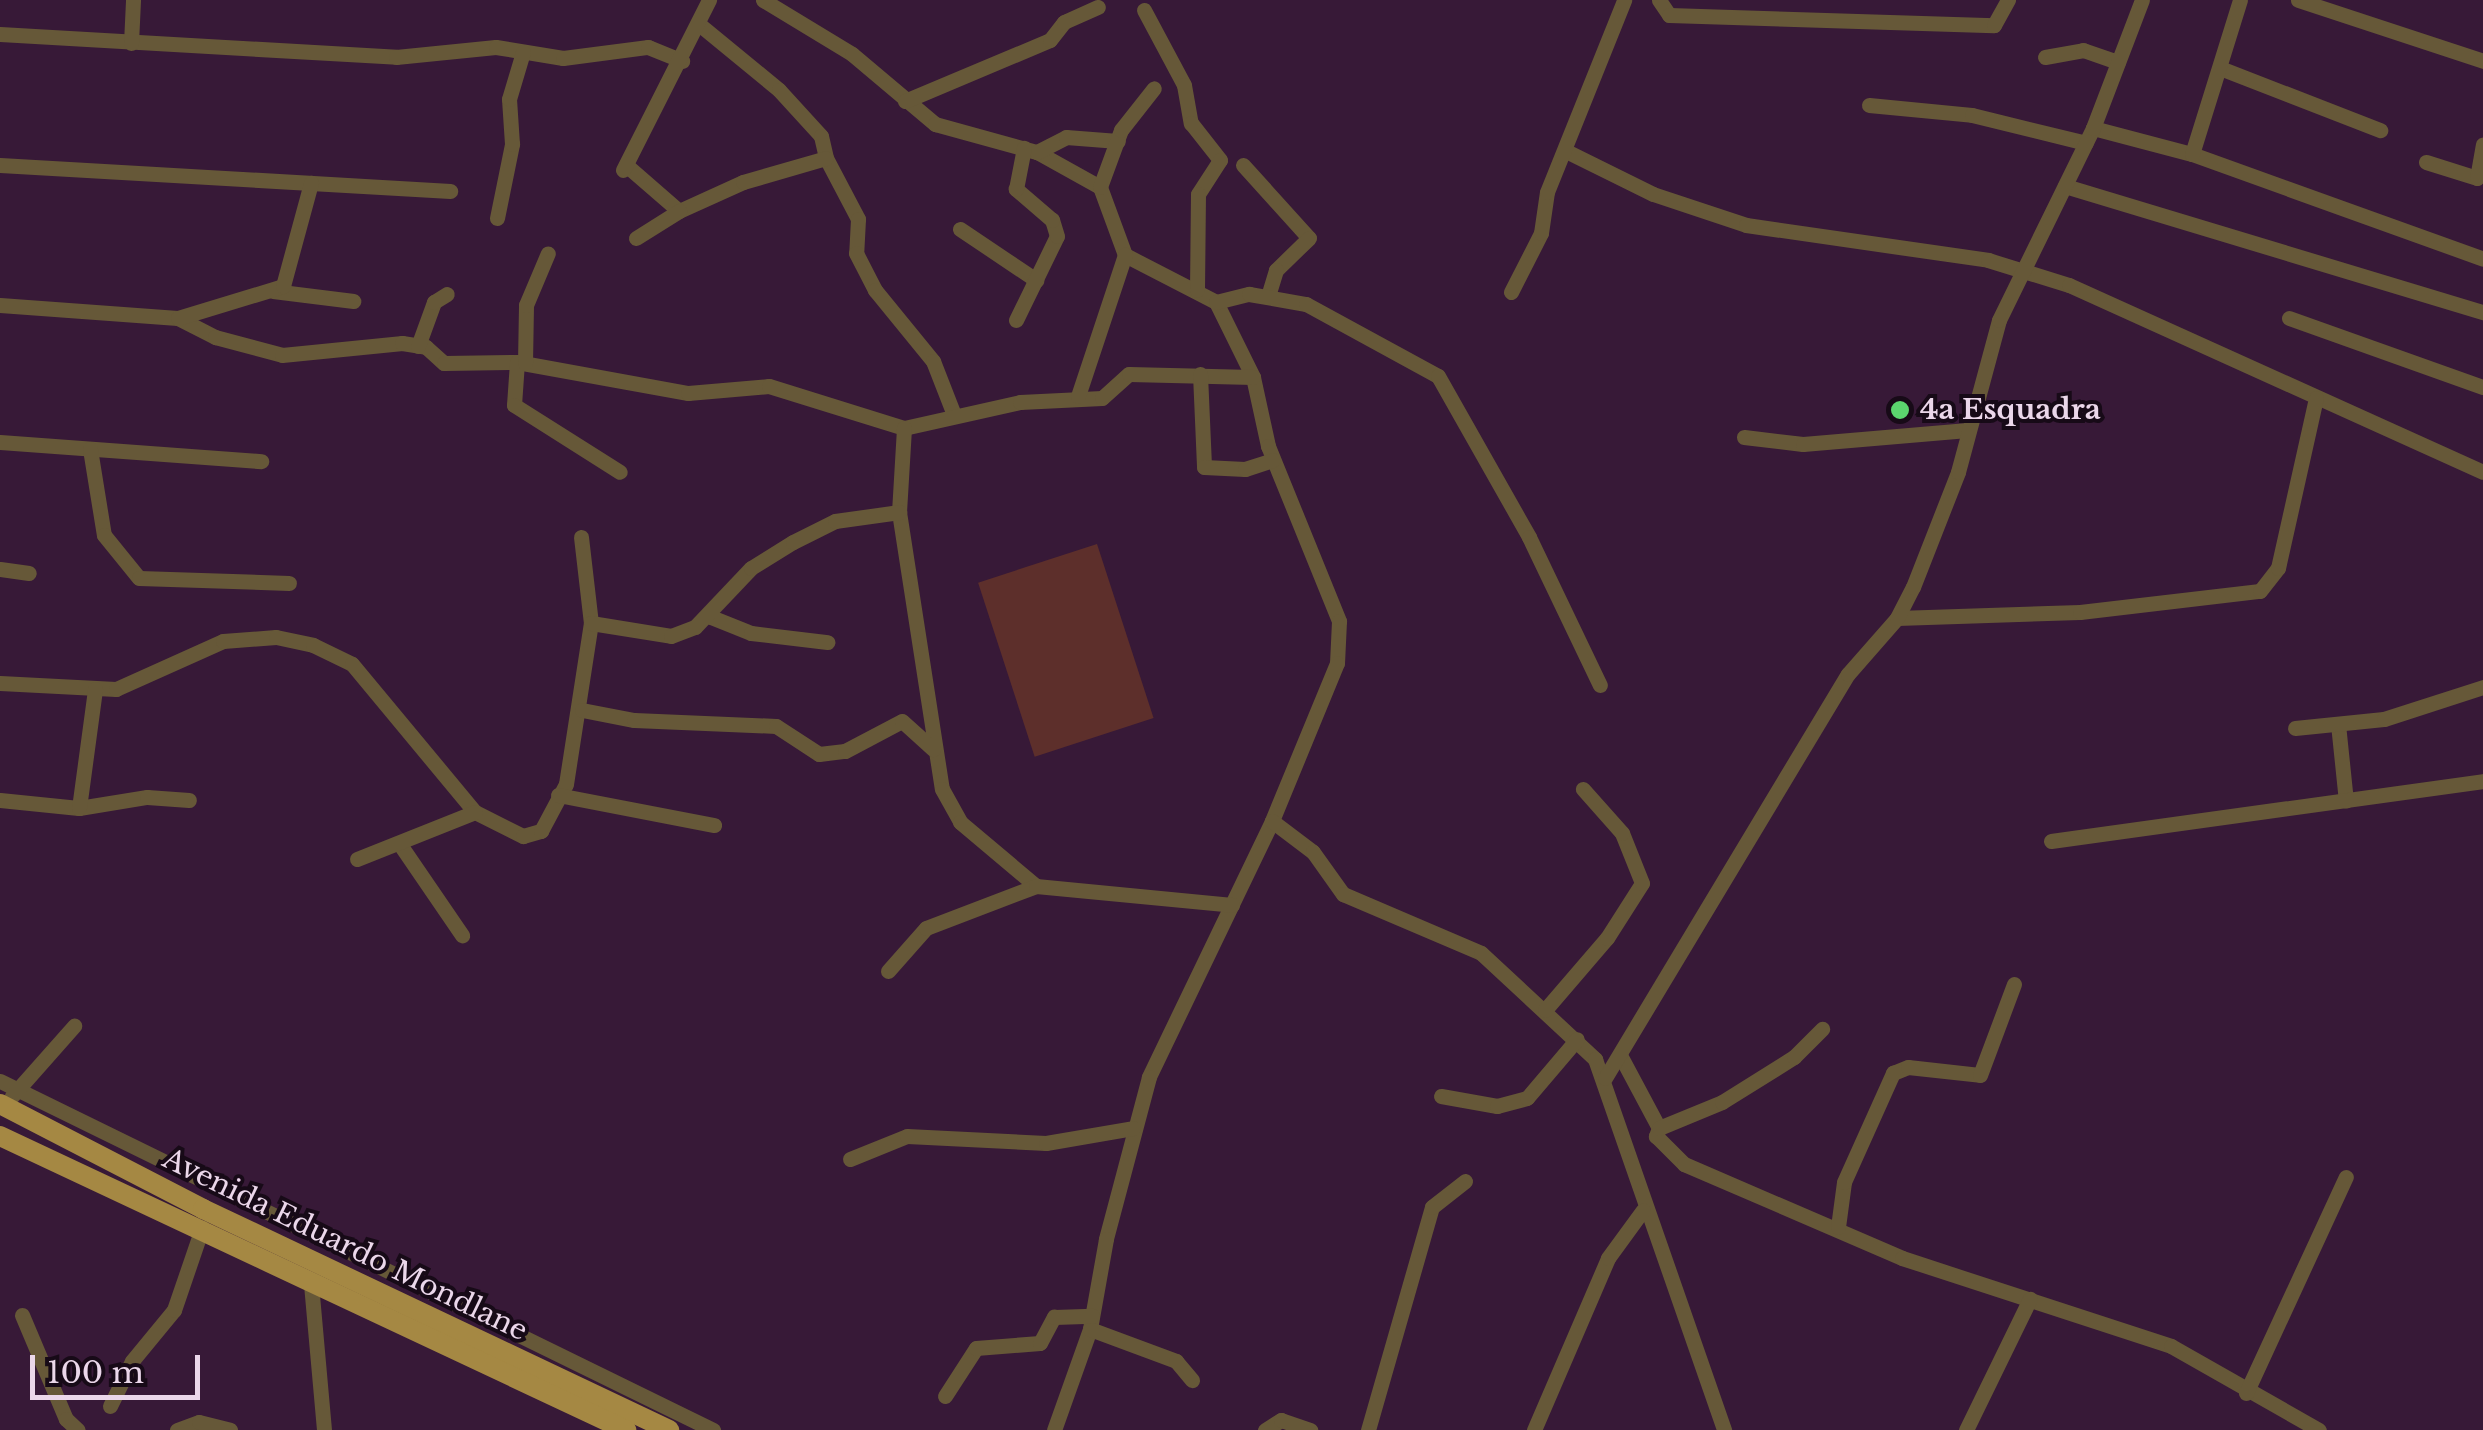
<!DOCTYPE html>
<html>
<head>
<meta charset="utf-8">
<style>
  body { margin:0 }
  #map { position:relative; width:2483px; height:1430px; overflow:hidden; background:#371937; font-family:"Libre Baskerville",serif }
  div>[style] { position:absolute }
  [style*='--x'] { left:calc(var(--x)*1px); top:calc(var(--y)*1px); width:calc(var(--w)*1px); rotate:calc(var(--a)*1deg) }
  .green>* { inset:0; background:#5d2f2b; transform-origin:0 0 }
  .minor>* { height:15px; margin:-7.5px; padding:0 7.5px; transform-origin:7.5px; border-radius:7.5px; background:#665838 }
  .major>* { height:20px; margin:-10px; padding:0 10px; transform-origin:10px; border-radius:10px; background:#a58843 }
  .dots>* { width:28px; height:28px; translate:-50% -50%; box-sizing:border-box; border:5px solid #170a17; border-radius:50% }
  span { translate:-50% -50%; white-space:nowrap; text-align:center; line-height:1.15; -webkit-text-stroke:8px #170a17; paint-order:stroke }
  .poi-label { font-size:28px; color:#ebd7ea; font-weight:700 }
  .left { translate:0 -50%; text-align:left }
  .street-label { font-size:28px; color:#ebd7ea }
  .scale { position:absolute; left:30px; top:1355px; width:170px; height:45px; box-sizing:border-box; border:5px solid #ebd7ea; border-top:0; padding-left:12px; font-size:30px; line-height:35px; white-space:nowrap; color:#ebd7ea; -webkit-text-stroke:8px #170a17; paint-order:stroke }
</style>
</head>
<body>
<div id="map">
  <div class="green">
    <i style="left:1097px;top:544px;width:183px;height:125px;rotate:72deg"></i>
  </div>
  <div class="minor">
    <i style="--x:763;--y:0;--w:104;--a:31.2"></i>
    <i style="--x:852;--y:54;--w:109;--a:40.1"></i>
    <i style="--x:935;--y:124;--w:106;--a:15.4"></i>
    <i style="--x:1037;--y:152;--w:72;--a:29.1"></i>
    <i style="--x:1100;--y:187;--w:72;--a:69.8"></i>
    <i style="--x:1125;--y:255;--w:102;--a:27.3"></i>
    <i style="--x:1216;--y:302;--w:84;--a:63.7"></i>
    <i style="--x:1253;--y:377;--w:71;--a:77.7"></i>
    <i style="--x:1268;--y:446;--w:189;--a:67.9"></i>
    <i style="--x:1339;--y:621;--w:42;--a:92.7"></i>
    <i style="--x:1337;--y:663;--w:171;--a:112.4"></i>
    <i style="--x:1272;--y:821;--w:284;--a:115.7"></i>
    <i style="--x:1149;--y:1077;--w:168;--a:104.9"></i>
    <i style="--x:1106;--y:1239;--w:91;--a:100.1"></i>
    <i style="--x:1090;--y:1329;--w:107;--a:109.6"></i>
    <i style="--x:1659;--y:0;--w:18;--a:56"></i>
    <i style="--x:1669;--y:15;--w:325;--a:1.8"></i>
    <i style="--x:1994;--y:25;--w:29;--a:-61"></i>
    <i style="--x:2298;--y:0;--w:195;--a:18.2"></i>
    <i style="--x:1144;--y:10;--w:85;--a:61.9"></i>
    <i style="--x:1184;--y:85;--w:39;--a:80"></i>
    <i style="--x:1191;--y:123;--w:47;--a:51.9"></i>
    <i style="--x:1220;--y:160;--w:40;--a:122.9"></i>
    <i style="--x:1198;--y:194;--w:96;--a:90.6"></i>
    <i style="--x:700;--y:25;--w:102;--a:39.4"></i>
    <i style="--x:779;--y:90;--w:62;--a:47.6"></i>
    <i style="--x:821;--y:136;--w:23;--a:77"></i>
    <i style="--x:826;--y:158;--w:69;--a:62.3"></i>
    <i style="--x:858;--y:219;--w:34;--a:93"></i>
    <i style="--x:856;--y:253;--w:42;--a:62.8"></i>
    <i style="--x:875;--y:290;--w:92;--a:50.8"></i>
    <i style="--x:933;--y:361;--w:58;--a:68.7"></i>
    <i style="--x:0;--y:34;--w:397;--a:3.3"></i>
    <i style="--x:396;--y:57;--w:100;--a:-5.7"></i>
    <i style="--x:496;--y:47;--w:68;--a:9.3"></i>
    <i style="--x:563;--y:58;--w:86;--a:-7.4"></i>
    <i style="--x:648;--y:47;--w:37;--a:22"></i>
    <i style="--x:131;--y:43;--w:43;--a:-87.3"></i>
    <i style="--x:2045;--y:57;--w:39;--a:-10"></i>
    <i style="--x:2083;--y:50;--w:37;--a:19"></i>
    <i style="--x:2220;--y:68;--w:172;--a:21.2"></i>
    <i style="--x:905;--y:101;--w:157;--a:-22.8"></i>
    <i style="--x:1050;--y:40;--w:23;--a:-52"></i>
    <i style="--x:1064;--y:22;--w:37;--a:-24"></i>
    <i style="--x:1869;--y:105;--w:103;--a:5.5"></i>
    <i style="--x:1972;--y:115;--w:117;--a:13.8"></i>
    <i style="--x:2093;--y:128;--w:102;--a:14.7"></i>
    <i style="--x:2192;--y:154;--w:309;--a:19.8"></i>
    <i style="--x:1566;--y:151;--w:97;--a:26.3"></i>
    <i style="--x:1653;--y:194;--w:98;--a:18.4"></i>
    <i style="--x:1746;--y:225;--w:245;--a:8.2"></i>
    <i style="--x:1988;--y:260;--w:85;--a:17.2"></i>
    <i style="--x:2069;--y:285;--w:454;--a:24.3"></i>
    <i style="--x:1037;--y:152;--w:33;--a:-27"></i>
    <i style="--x:1066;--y:137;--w:52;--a:4.4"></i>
    <i style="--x:2192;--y:154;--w:161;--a:-72.7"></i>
    <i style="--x:2426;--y:162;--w:53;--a:17.4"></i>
    <i style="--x:2477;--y:178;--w:34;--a:-80"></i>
    <i style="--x:0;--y:165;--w:451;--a:3.3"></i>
    <i style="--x:626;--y:165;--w:70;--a:41"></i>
    <i style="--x:679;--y:211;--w:70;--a:-24.4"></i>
    <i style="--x:743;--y:182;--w:86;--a:-16.1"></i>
    <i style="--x:1243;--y:165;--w:98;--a:47.9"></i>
    <i style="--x:1309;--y:238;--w:46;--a:135.9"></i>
    <i style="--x:1276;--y:270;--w:27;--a:107"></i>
    <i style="--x:623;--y:170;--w:191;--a:-63.2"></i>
    <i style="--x:2065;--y:186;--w:437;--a:16.8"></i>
    <i style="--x:1100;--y:187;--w:61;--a:-69.8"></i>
    <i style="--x:1121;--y:130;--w:53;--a:-51.8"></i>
    <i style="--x:497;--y:218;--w:76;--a:-78.5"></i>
    <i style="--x:512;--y:144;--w:45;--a:-93.8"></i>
    <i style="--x:509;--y:99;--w:49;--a:-73.4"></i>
    <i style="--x:960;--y:229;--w:92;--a:33.9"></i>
    <i style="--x:636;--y:238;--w:51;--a:-32.1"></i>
    <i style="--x:273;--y:291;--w:81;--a:7.1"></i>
    <i style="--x:1511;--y:292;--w:66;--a:-63"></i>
    <i style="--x:1541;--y:233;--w:41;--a:-81.7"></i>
    <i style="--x:1547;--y:192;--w:207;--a:-68.1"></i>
    <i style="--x:1216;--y:302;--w:34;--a:-14"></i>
    <i style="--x:1249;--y:294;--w:58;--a:10"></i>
    <i style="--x:1306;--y:304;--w:150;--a:28.6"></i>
    <i style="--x:1438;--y:376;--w:185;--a:60.5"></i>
    <i style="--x:1529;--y:537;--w:164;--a:64.4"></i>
    <i style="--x:0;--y:305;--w:178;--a:4.2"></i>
    <i style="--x:178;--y:318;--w:42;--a:27.2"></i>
    <i style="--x:215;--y:337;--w:69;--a:15"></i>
    <i style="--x:282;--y:355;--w:121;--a:-5.7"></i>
    <i style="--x:402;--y:343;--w:24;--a:9"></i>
    <i style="--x:426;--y:347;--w:24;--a:42"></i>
    <i style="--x:444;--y:363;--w:73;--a:-0.8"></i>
    <i style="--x:517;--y:362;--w:174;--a:10.3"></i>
    <i style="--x:688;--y:393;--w:81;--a:-4.9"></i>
    <i style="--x:769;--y:386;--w:141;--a:17.3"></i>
    <i style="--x:904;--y:428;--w:119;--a:-12.6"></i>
    <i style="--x:1020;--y:402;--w:82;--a:-2.8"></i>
    <i style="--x:1102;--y:398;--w:36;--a:-42"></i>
    <i style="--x:1129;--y:374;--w:124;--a:1.4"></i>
    <i style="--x:178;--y:318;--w:110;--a:-16.9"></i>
    <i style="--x:283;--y:286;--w:107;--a:-74.8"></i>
    <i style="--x:2289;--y:318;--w:206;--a:19.6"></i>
    <i style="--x:1016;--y:320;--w:93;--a:-64"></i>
    <i style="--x:1057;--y:236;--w:17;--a:-107"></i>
    <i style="--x:1052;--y:220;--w:48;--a:-139.3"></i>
    <i style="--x:1016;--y:189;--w:42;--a:-79"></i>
    <i style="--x:418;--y:346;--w:47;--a:-70"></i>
    <i style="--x:434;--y:302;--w:15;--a:-32"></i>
    <i style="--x:517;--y:362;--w:43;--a:94"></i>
    <i style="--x:514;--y:405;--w:125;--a:32.3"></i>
    <i style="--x:525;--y:363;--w:58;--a:-89"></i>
    <i style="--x:526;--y:305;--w:56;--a:-67.1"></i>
    <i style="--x:1200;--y:374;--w:93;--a:87.5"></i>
    <i style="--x:1204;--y:467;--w:41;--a:2.8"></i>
    <i style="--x:1245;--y:469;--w:29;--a:-18"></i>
    <i style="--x:1078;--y:396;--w:149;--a:-71.6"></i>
    <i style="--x:904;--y:428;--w:84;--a:93.4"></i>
    <i style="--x:899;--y:512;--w:280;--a:81.2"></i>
    <i style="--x:942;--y:789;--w:38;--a:61"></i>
    <i style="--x:960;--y:822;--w:99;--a:40.1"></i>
    <i style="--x:1744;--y:437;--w:59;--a:6.8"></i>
    <i style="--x:1803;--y:444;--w:165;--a:-4.9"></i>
    <i style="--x:0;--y:442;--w:262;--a:4.2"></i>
    <i style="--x:90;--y:449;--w:87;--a:80.8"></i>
    <i style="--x:104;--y:535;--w:55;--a:50.9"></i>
    <i style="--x:139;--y:578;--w:150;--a:1.9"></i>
    <i style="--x:581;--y:537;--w:87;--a:83.4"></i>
    <i style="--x:0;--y:569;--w:29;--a:8"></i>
    <i style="--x:711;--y:617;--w:43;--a:21.8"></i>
    <i style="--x:751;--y:633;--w:77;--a:6.8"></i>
    <i style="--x:1897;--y:618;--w:183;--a:-1.9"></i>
    <i style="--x:2080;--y:612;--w:181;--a:-6.7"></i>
    <i style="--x:2260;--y:591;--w:29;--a:-52"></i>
    <i style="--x:2278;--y:568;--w:174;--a:-77.4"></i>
    <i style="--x:0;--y:683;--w:116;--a:3"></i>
    <i style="--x:116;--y:689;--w:117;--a:-24.2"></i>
    <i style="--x:223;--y:641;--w:53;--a:-4.3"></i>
    <i style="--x:276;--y:637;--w:38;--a:12"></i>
    <i style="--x:313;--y:645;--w:43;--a:26"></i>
    <i style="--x:352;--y:664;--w:192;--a:50.3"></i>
    <i style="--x:475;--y:812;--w:54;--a:26.6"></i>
    <i style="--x:523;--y:836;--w:19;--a:-16"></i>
    <i style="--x:541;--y:831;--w:53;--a:-62"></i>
    <i style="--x:566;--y:784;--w:163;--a:-81.2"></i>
    <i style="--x:591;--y:623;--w:81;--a:9.2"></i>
    <i style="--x:671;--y:636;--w:26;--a:-21"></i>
    <i style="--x:695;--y:627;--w:81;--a:-46.5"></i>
    <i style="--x:751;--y:568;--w:49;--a:-31.8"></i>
    <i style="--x:793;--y:542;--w:47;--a:-26.6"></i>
    <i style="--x:835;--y:521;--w:65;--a:-8"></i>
    <i style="--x:582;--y:710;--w:53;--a:10.9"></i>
    <i style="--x:634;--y:720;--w:142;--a:2.4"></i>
    <i style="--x:776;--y:726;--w:51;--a:33.1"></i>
    <i style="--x:819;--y:754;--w:26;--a:-7"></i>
    <i style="--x:845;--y:751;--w:64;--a:-27.8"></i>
    <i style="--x:902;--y:721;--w:42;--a:42.1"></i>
    <i style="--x:2338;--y:724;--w:77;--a:84.1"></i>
    <i style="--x:2295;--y:728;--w:89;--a:-5.8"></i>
    <i style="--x:2384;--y:719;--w:104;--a:-17.9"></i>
    <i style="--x:558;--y:795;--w:159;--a:10.9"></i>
    <i style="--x:0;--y:800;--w:79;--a:5.8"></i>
    <i style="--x:79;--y:808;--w:69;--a:-9.2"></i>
    <i style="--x:147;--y:797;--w:42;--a:4.1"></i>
    <i style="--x:79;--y:808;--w:120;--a:-82.3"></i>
    <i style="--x:1272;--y:821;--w:51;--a:37.1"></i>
    <i style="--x:1313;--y:852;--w:52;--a:54.5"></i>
    <i style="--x:1343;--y:894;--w:150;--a:23.1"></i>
    <i style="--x:1481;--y:953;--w:156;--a:42.9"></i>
    <i style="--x:1595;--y:1059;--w:393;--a:70.8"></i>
    <i style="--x:2051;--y:841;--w:436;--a:-7.9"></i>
    <i style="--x:399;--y:843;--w:112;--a:55.6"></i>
    <i style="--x:357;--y:859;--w:127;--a:-21.7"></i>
    <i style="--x:888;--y:971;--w:57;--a:-48.5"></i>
    <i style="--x:926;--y:928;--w:118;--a:-20.9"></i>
    <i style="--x:1036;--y:886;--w:197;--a:5.5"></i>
    <i style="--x:1545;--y:1010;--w:95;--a:-49.3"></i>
    <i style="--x:1607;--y:938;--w:65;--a:-57.5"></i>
    <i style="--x:1642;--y:883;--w:54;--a:-111.8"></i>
    <i style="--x:1622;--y:833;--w:59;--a:-131.6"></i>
    <i style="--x:1620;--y:1055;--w:83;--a:61.9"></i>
    <i style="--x:1659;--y:1128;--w:9;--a:111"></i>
    <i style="--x:1656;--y:1136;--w:40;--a:45"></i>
    <i style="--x:1684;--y:1164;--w:237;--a:23.3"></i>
    <i style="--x:1902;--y:1258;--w:283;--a:18.1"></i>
    <i style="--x:2171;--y:1346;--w:170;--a:29.6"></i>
    <i style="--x:1605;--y:1078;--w:471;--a:-59"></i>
    <i style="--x:1848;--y:674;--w:74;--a:-48.8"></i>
    <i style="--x:1897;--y:618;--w:35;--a:-63"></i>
    <i style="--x:1913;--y:587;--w:123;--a:-68.6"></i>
    <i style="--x:1958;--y:472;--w:157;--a:-74.9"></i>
    <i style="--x:1999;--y:320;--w:214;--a:-63.9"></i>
    <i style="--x:2093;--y:128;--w:137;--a:-69.1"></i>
    <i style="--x:0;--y:1081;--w:794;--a:26.08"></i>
    <i style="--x:12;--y:1096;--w:94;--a:-48.5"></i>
    <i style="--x:1441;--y:1096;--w:57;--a:10.1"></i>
    <i style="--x:1497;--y:1106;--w:31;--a:-15"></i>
    <i style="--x:1527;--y:1098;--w:77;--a:-49.7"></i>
    <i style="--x:1659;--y:1128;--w:68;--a:-22.4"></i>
    <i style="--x:1722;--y:1102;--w:85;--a:-32"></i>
    <i style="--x:1794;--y:1057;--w:40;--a:-45"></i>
    <i style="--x:850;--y:1159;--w:61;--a:-22"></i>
    <i style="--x:907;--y:1136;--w:139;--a:2.9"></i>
    <i style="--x:1046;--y:1143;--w:88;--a:-9.8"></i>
    <i style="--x:1838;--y:1227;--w:45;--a:-82.4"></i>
    <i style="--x:1844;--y:1182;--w:120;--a:-65.8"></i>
    <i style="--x:1893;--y:1073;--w:16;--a:-22"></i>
    <i style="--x:1908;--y:1067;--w:72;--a:6.3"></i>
    <i style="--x:1980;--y:1075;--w:97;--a:-69.5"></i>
    <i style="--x:311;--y:1284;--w:147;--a:84.9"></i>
    <i style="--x:22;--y:1315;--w:113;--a:67.1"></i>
    <i style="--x:66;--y:1419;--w:16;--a:43"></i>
    <i style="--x:1090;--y:1329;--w:92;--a:20.4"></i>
    <i style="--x:1176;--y:1361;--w:25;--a:50"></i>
    <i style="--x:2246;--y:1393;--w:238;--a:-65.2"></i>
    <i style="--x:945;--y:1396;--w:57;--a:-57.1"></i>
    <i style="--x:976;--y:1348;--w:64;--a:-4.5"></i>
    <i style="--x:1040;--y:1343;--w:30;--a:-62"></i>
    <i style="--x:1054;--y:1317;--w:38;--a:-2"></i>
    <i style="--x:110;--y:1406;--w:50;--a:-63.9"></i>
    <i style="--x:132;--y:1361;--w:66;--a:-50.5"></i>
    <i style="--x:174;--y:1310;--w:87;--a:-71.1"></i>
    <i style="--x:177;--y:1430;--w:23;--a:-20"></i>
    <i style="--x:199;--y:1422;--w:32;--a:14"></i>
    <i style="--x:1265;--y:1430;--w:19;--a:-32"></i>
    <i style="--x:1281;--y:1420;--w:31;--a:19"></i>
    <i style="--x:1368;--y:1430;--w:232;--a:-74"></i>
    <i style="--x:1432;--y:1207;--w:42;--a:-38.2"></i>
    <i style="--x:1534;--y:1430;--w:187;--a:-66.7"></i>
    <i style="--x:1608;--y:1258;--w:59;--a:-53.9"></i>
    <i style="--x:1966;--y:1430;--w:146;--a:-64"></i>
  </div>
  <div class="major">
    <i style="--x:0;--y:1104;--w:229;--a:27.3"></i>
    <i style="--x:203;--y:1209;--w:516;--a:25.37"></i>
    <i style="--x:0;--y:1136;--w:692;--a:25.16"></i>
  </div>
  <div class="dots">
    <i style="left:1900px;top:410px;background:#5bd56e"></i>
  </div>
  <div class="poi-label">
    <span class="left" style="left:1920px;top:410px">4a Esquadra</span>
  </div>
  <div class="street-label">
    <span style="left:345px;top:1245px;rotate:26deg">Avenida Eduardo Mondlane</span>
  </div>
  <div class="scale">100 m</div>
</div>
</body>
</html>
